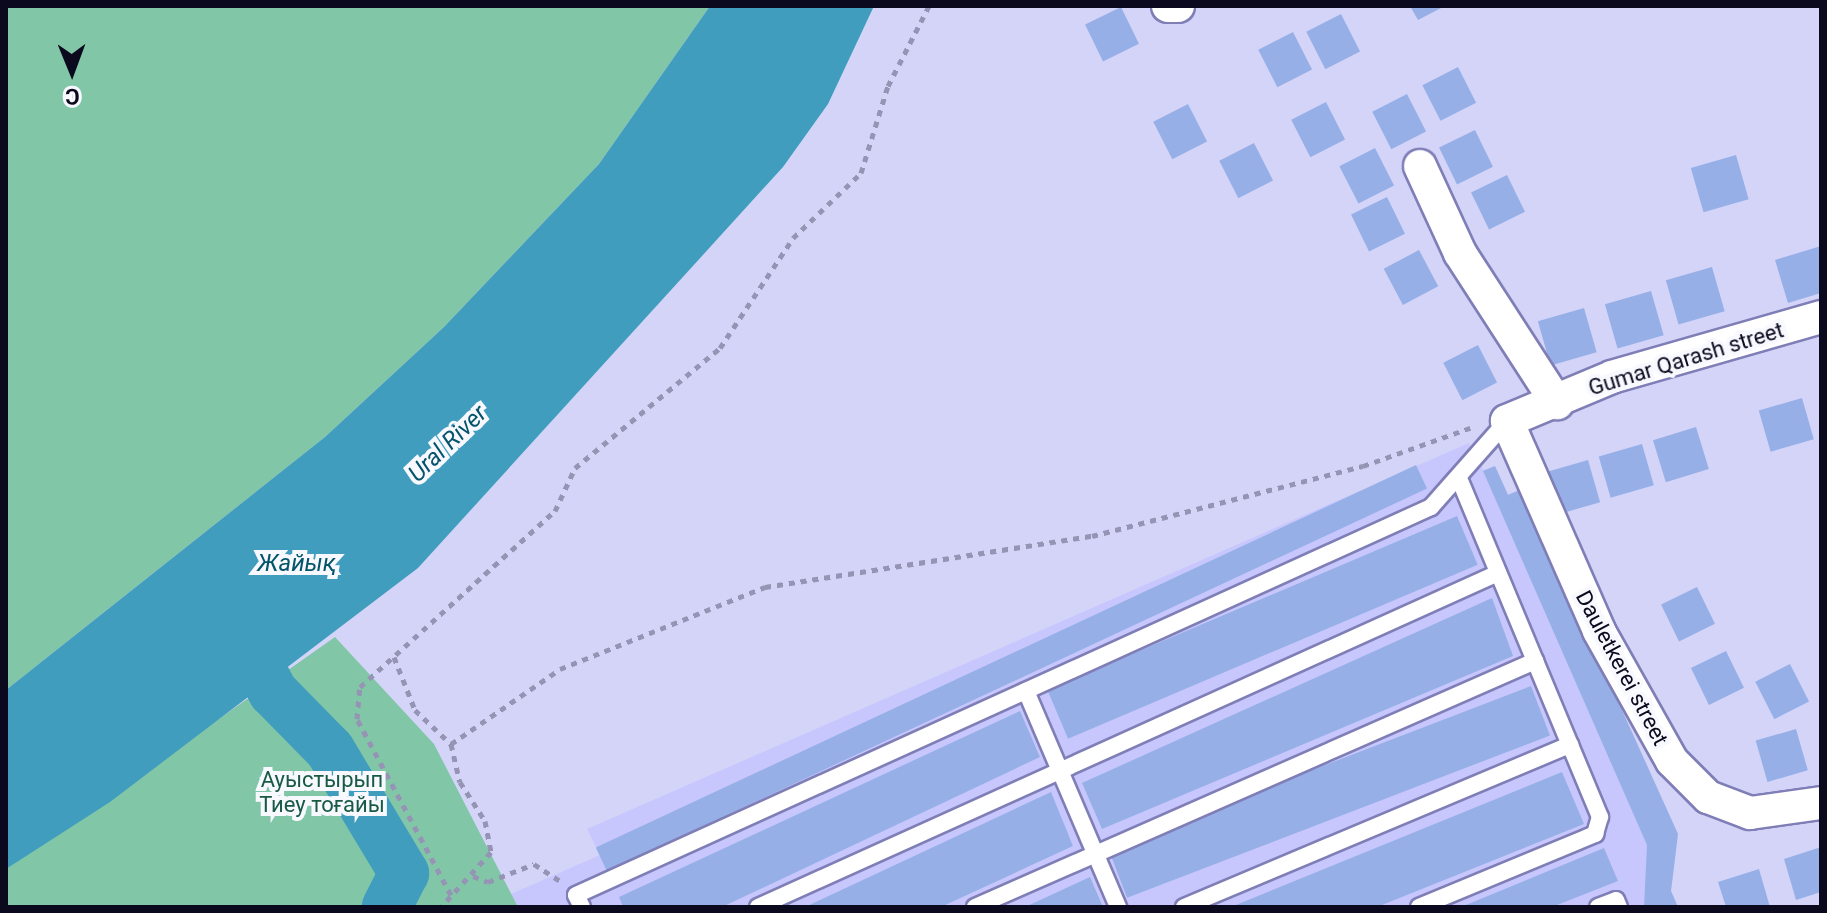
<!DOCTYPE html>
<html>
<head>
<meta charset="utf-8">
<style>
  body { margin:0 }
  #map { position:relative; width:1827px; height:913px; overflow:hidden; background:#d4d4f9; font-family:Roboto,sans-serif }
  div>[style] { position:absolute }
  [style*='--x'] { left:calc(var(--x)*1px); top:calc(var(--y)*1px); width:calc(var(--w)*1px); rotate:calc(var(--a)*1deg) }
  .built>* { inset:0; background:#c7c7fe }
  .green>* { inset:0; background:#82c6a8 }
  .water>* { inset:0; background:#419dbd }
  .river>* { height:50px; margin:-25px; padding:0 25px; transform-origin:25px; border-radius:25px; background:#419dbd }
  .building>* { inset:0; background:#96b0e7; transform-origin:0 0 }
  .path>* { height:5px; margin-top:-2.5px; transform-origin:0; background:repeating-linear-gradient(90deg,#9594b4 0 6px,transparent 0 12px) }
  .roads { filter:drop-shadow(2px 0 #7f7eb6) drop-shadow(-2px 0 #7f7eb6) drop-shadow(0 2px #7f7eb6) drop-shadow(0 -2px #7f7eb6) }
  .lane>* { height:16px; margin:-8px; padding:0 8px; transform-origin:8px; border-radius:8px; background:#fff }
  .street>* { height:32px; margin:-16px; padding:0 16px; transform-origin:16px; border-radius:16px; background:#fff }
  span { translate:-50% -50%; white-space:nowrap; text-align:center; line-height:1.15; -webkit-text-stroke:8px #f8f8ff; paint-order:stroke }
  .street-label { font-size:22px; color:#0b091d }
  .park-label { font-size:22px; color:#185a42 }
  .water-label { font-size:24px; color:#04546b; font-style:italic }
  .frame { position:absolute; inset:0; border:8px solid #0b091d; pointer-events:none }
  .north { position:absolute; left:32px; top:32px; width:80px; height:80px; -webkit-text-stroke:6px #f8f8ff; paint-order:stroke; rotate:179deg; font-size:22px; font-weight:700; line-height:32px; text-align:center; color:#0b091d }
  .north::after { content:''; display:block; margin:auto; width:28px; height:36px; background:#0b091d; clip-path:polygon(50% 0,100% 100%,50% 72%,0 100%) }
</style>
</head>
<body>
<div id="map">
  <div class="built">
    <i style="clip-path:polygon(1469px 443px,1483px 470px,1495px 466px,1508px 494px,1522px 489px,1678px 834px,1671px 891px,1678px 907px,518px 907px,511px 894px,600px 855px,587px 829px)"></i>
  </div>
  <div class="green">
    <i style="clip-path:polygon(6px 6px,710px 6px,599px 164px,444px 327px,325px 437px,6px 690px)"></i>
    <i style="clip-path:polygon(335px 637px,434px 744px,518px 907px,6px 907px,6px 869px)"></i>
  </div>
  <div class="water">
    <i style="clip-path:polygon(710px 6px,874px 6px,828px 104px,783px 167px,418px 568px,110px 802px,6px 869px,6px 690px,325px 437px,444px 327px,599px 164px)"></i>
  </div>
  <div class="river">
    <i style="--x:238;--y:626;--w:75;--a:62.1"></i>
    <i style="--x:273;--y:692;--w:81;--a:45.5"></i>
    <i style="--x:330;--y:750;--w:144;--a:59"></i>
    <i style="--x:404;--y:873;--w:38;--a:117"></i>
  </div>
  <div class="building">
    <i style="clip-path:polygon(1410px 6px,1445px 6px,1418px 20px)"></i>
    <i style="left:1121px;top:7px;width:41px;height:40px;rotate:64deg"></i>
    <i style="left:1341px;top:14px;width:42px;height:39px;rotate:63deg"></i>
    <i style="left:1293px;top:32px;width:42px;height:39px;rotate:63deg"></i>
    <i style="left:1458px;top:67px;width:40px;height:40px;rotate:63deg"></i>
    <i style="left:1407px;top:94px;width:42px;height:39px;rotate:63deg"></i>
    <i style="left:1326px;top:102px;width:42px;height:39px;rotate:63deg"></i>
    <i style="left:1188px;top:104px;width:42px;height:39px;rotate:63deg"></i>
    <i style="left:1475px;top:130px;width:41px;height:40px;rotate:64deg"></i>
    <i style="left:1254px;top:143px;width:42px;height:39px;rotate:63deg"></i>
    <i style="left:1375px;top:148px;width:42px;height:40px;rotate:63deg"></i>
    <i style="left:1736px;top:155px;width:46px;height:47px;rotate:74deg"></i>
    <i style="left:1507px;top:175px;width:41px;height:40px;rotate:64deg"></i>
    <i style="left:1387px;top:197px;width:41px;height:40px;rotate:64deg"></i>
    <i style="clip-path:polygon(1821px 246px,1821px 293px,1788px 303px,1775px 260px)"></i>
    <i style="left:1419px;top:250px;width:41px;height:40px;rotate:62deg"></i>
    <i style="left:1712px;top:267px;width:46px;height:48px;rotate:74deg"></i>
    <i style="left:1651px;top:291px;width:46px;height:48px;rotate:74deg"></i>
    <i style="left:1584px;top:308px;width:46px;height:48px;rotate:74deg"></i>
    <i style="left:1478px;top:345px;width:42px;height:39px;rotate:63deg"></i>
    <i style="left:1802px;top:398px;width:43px;height:45px;rotate:74deg"></i>
    <i style="left:1696px;top:427px;width:44px;height:45px;rotate:73deg"></i>
    <i style="left:1642px;top:444px;width:43px;height:45px;rotate:74deg"></i>
    <i style="left:1588px;top:460px;width:44px;height:46px;rotate:74deg"></i>
    <i style="left:1416px;top:465px;width:26px;height:905px;rotate:65deg"></i>
    <i style="clip-path:polygon(1495px 466px,1508px 495px,1522px 489px,1678px 834px,1671px 891px,1678px 907px,1644px 907px,1647px 845px,1483px 471px)"></i>
    <i style="left:1457px;top:516px;width:53px;height:445px;rotate:67deg"></i>
    <i style="left:1697px;top:587px;width:41px;height:40px;rotate:64deg"></i>
    <i style="clip-path:polygon(1492px 598px,1513px 656px,1102px 829px,1082px 783px)"></i>
    <i style="left:1726px;top:651px;width:41px;height:39px;rotate:64deg"></i>
    <i style="left:1790px;top:664px;width:42px;height:39px;rotate:63deg"></i>
    <i style="left:1531px;top:686px;width:53px;height:453px;rotate:69deg"></i>
    <i style="clip-path:polygon(1020px 711px,1040px 757px,722px 907px,623px 907px,619px 897px)"></i>
    <i style="left:1796px;top:729px;width:43px;height:42px;rotate:74deg"></i>
    <i style="clip-path:polygon(1562px 772px,1584px 824px,1377px 907px,1231px 907px)"></i>
    <i style="clip-path:polygon(1051px 792px,1073px 846px,941px 907px,805px 907px)"></i>
    <i style="clip-path:polygon(1821px 847px,1821px 892px,1796px 900px,1784px 859px)"></i>
    <i style="clip-path:polygon(1604px 848px,1618px 881px,1552px 907px,1461px 907px)"></i>
    <i style="clip-path:polygon(1759px 869px,1770px 907px,1726px 907px,1718px 882px)"></i>
    <i style="clip-path:polygon(1090px 877px,1103px 907px,1025px 907px)"></i>
  </div>
  <div class="path">
    <i style="--x:394;--y:657;--w:57;--a:68.4"></i>
    <i style="--x:415;--y:710;--w:50;--a:43.4"></i>
    <i style="--x:451;--y:744;--w:39;--a:77"></i>
    <i style="--x:460;--y:782;--w:46;--a:57.3"></i>
    <i style="--x:485;--y:821;--w:32;--a:79"></i>
    <i style="--x:491;--y:852;--w:74;--a:132.3"></i>
    <i style="--x:451;--y:744;--w:132;--a:-34.5"></i>
    <i style="--x:560;--y:669;--w:221;--a:-21.8"></i>
    <i style="--x:765;--y:587;--w:331;--a:-8.9"></i>
    <i style="--x:1092;--y:536;--w:280;--a:-14.5"></i>
    <i style="--x:1363;--y:466;--w:114;--a:-19.6"></i>
    <i style="--x:473;--y:876;--w:16;--a:22"></i>
    <i style="--x:488;--y:882;--w:49;--a:-21.4"></i>
    <i style="--x:534;--y:864;--w:35;--a:33"></i>
    <i style="--x:451;--y:895;--w:200;--a:-118.1"></i>
    <i style="--x:357;--y:719;--w:32;--a:-85"></i>
    <i style="--x:360;--y:687;--w:263;--a:-42.1"></i>
    <i style="--x:555;--y:511;--w:47;--a:-65.1"></i>
    <i style="--x:575;--y:468;--w:188;--a:-39.6"></i>
    <i style="--x:720;--y:348;--w:132;--a:-56.4"></i>
    <i style="--x:793;--y:238;--w:94;--a:-43.7"></i>
    <i style="--x:861;--y:173;--w:91;--a:-72.8"></i>
    <i style="--x:888;--y:86;--w:90;--a:-62.9"></i>
    <i style="--x:61;--y:907;--w:81;--a:0"></i>
  </div>
  <div class="roads">
    <div class="lane">
      <i style="--x:1026;--y:691;--w:235;--a:66.9"></i>
      <i style="--x:582;--y:907;--w:13;--a:-117"></i>
      <i style="--x:576;--y:895;--w:939;--a:-24.41"></i>
      <i style="--x:1431;--y:507;--w:115;--a:-48.5"></i>
      <i style="--x:758;--y:907;--w:812;--a:-24.29"></i>
      <i style="--x:975;--y:907;--w:612;--a:-23.72"></i>
      <i style="--x:1184;--y:907;--w:419;--a:-22.8"></i>
      <i style="--x:1419;--y:907;--w:191;--a:-22.5"></i>
      <i style="--x:1595;--y:834;--w:18;--a:-74"></i>
      <i style="--x:1600;--y:817;--w:364;--a:-112.6"></i>
      <i style="--x:1598;--y:907;--w:19;--a:-21"></i>
      <i style="--x:1616;--y:900;--w:8;--a:67"></i>
    </div>
    <div class="street">
      <i style="--x:1168;--y:6;--w:10;--a:0"></i>
      <i style="--x:1420;--y:166;--w:96;--a:65.3"></i>
      <i style="--x:1460;--y:253;--w:179;--a:57.1"></i>
      <i style="--x:1821;--y:317;--w:217;--a:164"></i>
      <i style="--x:1612;--y:377;--w:114;--a:157.3"></i>
      <i style="--x:1507;--y:421;--w:229;--a:66.3"></i>
      <i style="--x:1599;--y:631;--w:149;--a:60.7"></i>
      <i style="--x:1672;--y:761;--w:51;--a:45"></i>
      <i style="--x:1708;--y:797;--w:45;--a:20.9"></i>
      <i style="--x:1750;--y:813;--w:72;--a:-8"></i>
    </div>
  </div>
  <div class="street-label">
    <span style="left:1686px;top:359px;rotate:-17deg">Gumar Qarash street</span>
    <span style="left:1622px;top:668px;rotate:62deg">Dauletkerei street</span>
  </div>
  <div class="park-label">
    <span style="left:322px;top:792px">Ауыстырып<br>Тиеу тоғайы</span>
  </div>
  <div class="water-label">
    <span style="left:448px;top:444px;rotate:-44deg">Ural River</span>
    <span style="left:297px;top:564px">Жайық</span>
  </div>
  <div class="frame"></div>
  <div class="north">С</div>
</div>
</body>
</html>
